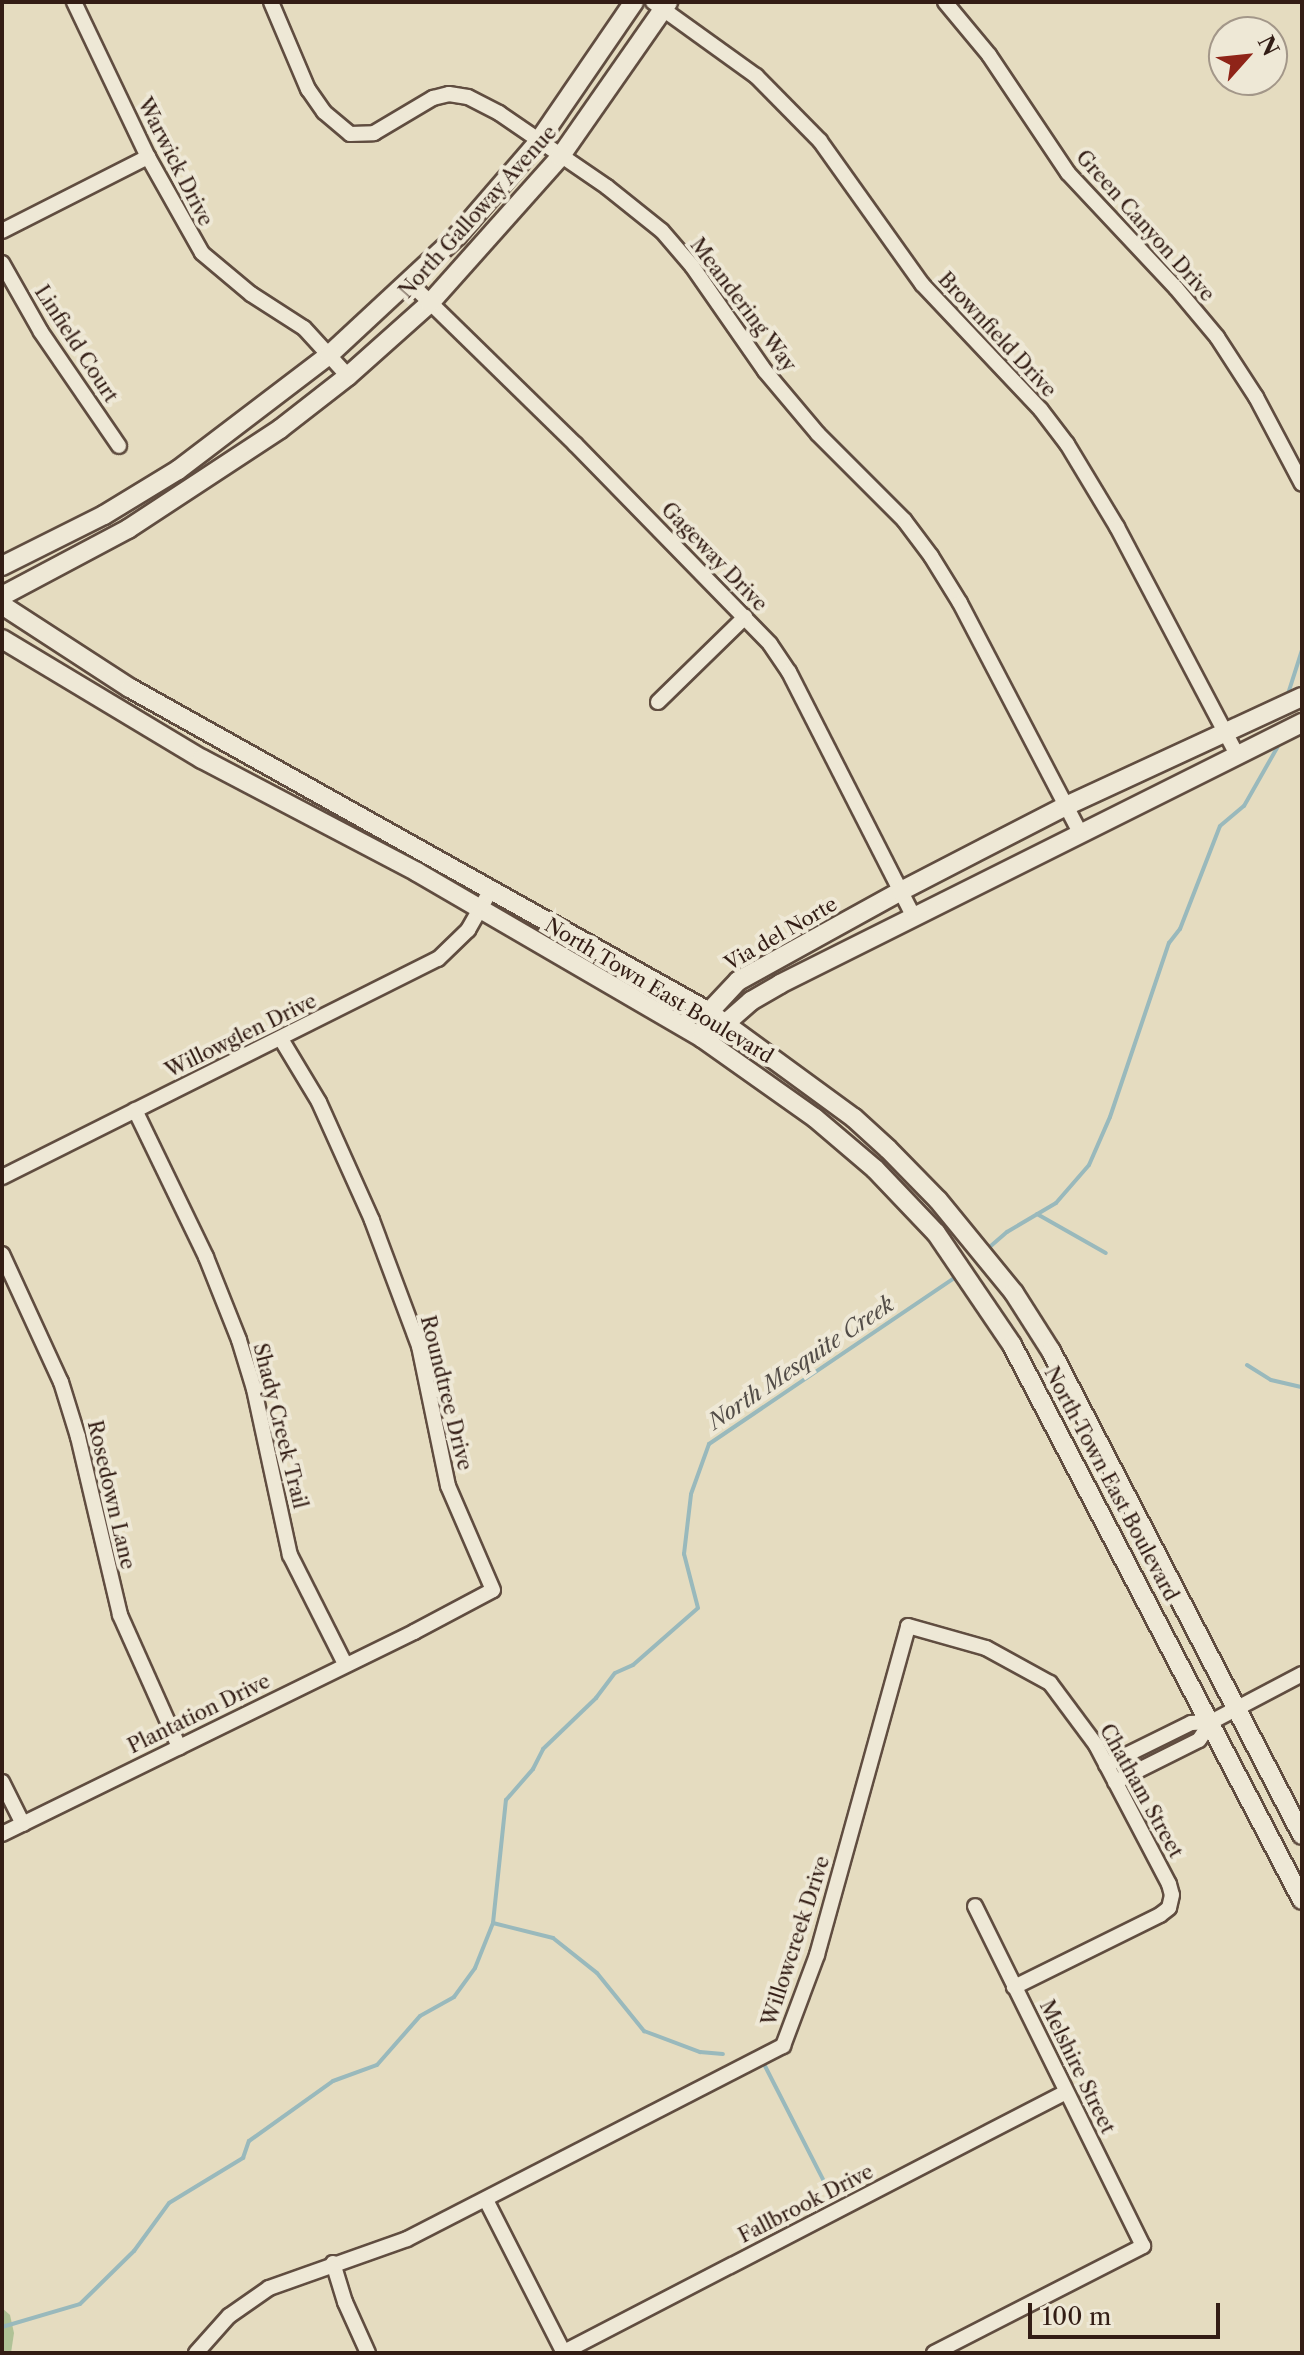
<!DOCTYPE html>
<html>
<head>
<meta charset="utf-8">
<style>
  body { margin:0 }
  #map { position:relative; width:1304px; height:2355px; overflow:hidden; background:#e5dcc0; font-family:"Libre Caslon Text",serif }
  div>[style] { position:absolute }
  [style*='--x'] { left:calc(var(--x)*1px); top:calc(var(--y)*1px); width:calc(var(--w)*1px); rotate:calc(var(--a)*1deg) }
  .green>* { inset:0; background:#b0c296 }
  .stream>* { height:4px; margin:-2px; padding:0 2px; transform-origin:2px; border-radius:2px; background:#99b9bc }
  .roads { filter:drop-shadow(2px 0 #604d40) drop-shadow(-2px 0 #604d40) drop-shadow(0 2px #604d40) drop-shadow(0 -2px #604d40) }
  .street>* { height:14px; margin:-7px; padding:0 7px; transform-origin:7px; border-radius:7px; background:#eee8d6 }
  .secondary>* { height:18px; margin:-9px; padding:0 9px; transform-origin:9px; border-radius:9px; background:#eee8d6 }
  span { translate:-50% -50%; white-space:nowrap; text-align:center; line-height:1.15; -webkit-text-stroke:8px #eee8d6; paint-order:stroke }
  .street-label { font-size:20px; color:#331d15 }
  .water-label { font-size:22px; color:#524c47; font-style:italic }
  .frame { position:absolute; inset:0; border:4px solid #331d15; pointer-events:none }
  .north { position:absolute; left:1208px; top:16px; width:80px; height:80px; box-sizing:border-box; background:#eee8d6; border:2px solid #a39789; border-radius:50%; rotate:63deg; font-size:22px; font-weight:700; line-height:32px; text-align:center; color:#331d15 }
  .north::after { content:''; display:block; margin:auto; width:28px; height:36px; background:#8f2418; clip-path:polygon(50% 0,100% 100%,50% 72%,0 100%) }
  .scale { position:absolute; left:1028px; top:2303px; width:192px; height:36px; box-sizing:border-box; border:4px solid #331d15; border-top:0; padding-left:10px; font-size:24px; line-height:28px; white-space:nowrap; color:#331d15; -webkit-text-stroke:6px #eee8d6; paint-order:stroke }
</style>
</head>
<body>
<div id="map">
  <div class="green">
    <i style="clip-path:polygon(2px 2308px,10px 2315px,14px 2333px,11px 2353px,2px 2353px)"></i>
  </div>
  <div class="stream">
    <i style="--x:1287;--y:697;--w:49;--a:-72.3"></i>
    <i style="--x:1037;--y:1214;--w:79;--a:29.5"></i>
    <i style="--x:985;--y:1251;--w:29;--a:-41"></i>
    <i style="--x:1007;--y:1232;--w:57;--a:-30.6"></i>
    <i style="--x:1056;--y:1203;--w:50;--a:-49"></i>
    <i style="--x:1089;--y:1165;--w:52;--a:-66.4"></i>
    <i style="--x:1110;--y:1117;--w:184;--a:-71.3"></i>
    <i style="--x:1169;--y:943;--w:18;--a:-52"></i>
    <i style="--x:1180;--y:929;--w:110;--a:-68.8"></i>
    <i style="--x:1220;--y:826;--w:31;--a:-40"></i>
    <i style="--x:1244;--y:806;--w:75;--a:-60.4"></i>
    <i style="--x:1247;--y:1365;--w:28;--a:32"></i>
    <i style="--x:1271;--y:1380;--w:32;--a:13"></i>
    <i style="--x:493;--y:1923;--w:62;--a:14"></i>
    <i style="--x:553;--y:1938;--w:56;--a:38.5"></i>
    <i style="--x:597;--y:1973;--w:75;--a:51"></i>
    <i style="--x:644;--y:2031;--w:60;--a:20.6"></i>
    <i style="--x:700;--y:2052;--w:23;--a:5"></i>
    <i style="--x:765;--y:2066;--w:136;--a:62.9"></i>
    <i style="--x:2;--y:2327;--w:81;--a:-16.4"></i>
    <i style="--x:80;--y:2304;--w:76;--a:-44.5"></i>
    <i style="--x:134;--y:2251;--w:59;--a:-53.9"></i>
    <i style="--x:169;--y:2203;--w:87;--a:-31.3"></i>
    <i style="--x:243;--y:2158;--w:18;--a:-71"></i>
    <i style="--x:249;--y:2141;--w:103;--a:-35.5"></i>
    <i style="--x:333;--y:2081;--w:47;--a:-20"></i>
    <i style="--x:377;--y:2065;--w:65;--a:-48.7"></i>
    <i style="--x:420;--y:2016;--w:39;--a:-29"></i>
    <i style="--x:454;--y:1997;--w:36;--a:-54"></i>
    <i style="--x:475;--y:1968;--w:48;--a:-68.2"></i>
    <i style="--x:493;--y:1923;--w:124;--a:-84"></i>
    <i style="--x:506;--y:1800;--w:41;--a:-48.9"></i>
    <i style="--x:533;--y:1769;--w:22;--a:-63"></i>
    <i style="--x:543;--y:1749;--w:74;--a:-43.9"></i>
    <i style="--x:596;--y:1698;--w:31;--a:-53"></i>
    <i style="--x:615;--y:1673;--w:20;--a:-24"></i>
    <i style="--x:633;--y:1665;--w:86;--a:-41.2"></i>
    <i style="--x:698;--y:1608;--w:56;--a:-104.5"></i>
    <i style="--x:684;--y:1554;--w:60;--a:-83.3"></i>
    <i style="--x:691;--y:1494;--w:53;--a:-70.2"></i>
    <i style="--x:709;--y:1444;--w:300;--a:-34.1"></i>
  </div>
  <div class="roads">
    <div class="street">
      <i style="--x:74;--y:2;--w:172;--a:64.5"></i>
      <i style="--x:148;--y:157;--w:110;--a:60.6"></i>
      <i style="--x:202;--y:253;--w:64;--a:39.9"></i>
      <i style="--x:251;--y:294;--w:63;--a:32.7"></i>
      <i style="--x:304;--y:328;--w:65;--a:47.5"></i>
      <i style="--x:271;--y:2;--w:95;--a:67"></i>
      <i style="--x:308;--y:89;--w:28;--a:55"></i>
      <i style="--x:324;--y:112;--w:34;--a:40"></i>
      <i style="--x:350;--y:134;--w:24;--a:-2"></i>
      <i style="--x:374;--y:133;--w:69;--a:-30.7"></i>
      <i style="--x:433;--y:98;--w:16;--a:-14"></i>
      <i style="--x:449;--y:94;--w:19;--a:9"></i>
      <i style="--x:468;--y:97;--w:35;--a:27"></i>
      <i style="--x:499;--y:113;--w:131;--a:34.4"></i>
      <i style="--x:607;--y:187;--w:70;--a:38.7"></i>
      <i style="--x:662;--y:231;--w:46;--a:49.4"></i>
      <i style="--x:692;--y:266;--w:128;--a:55.2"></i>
      <i style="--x:765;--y:371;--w:82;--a:49.9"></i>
      <i style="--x:818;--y:434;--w:122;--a:45"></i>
      <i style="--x:904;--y:520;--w:45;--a:53.1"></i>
      <i style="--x:931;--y:556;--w:55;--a:58.3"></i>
      <i style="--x:960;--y:603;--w:259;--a:62.4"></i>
      <i style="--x:653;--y:2;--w:127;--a:35.7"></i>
      <i style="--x:756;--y:76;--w:91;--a:45.4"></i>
      <i style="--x:820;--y:141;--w:176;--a:54.5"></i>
      <i style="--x:922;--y:284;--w:173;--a:46.6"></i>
      <i style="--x:1041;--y:410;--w:43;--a:52.6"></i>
      <i style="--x:1067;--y:444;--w:97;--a:58.9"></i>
      <i style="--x:1117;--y:527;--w:258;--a:62.2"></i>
      <i style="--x:945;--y:2;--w:69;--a:50.3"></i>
      <i style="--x:989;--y:55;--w:142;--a:56.2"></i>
      <i style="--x:1068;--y:173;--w:158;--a:46.8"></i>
      <i style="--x:1176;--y:288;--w:64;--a:50.1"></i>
      <i style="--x:1217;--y:337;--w:72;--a:57"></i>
      <i style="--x:1256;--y:397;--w:98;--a:62.1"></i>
      <i style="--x:2;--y:231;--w:164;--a:-26.9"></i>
      <i style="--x:2;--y:263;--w:79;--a:60.5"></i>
      <i style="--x:41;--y:332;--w:138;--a:55.6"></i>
      <i style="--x:409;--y:282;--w:232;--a:44.3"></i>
      <i style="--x:575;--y:444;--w:279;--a:45.7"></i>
      <i style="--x:770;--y:644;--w:34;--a:56"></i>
      <i style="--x:789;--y:672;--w:275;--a:63"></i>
      <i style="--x:658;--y:702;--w:122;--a:-44.3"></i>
      <i style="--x:135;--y:1110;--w:163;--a:64.2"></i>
      <i style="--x:206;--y:1257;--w:89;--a:68.3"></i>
      <i style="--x:239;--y:1340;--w:51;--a:73"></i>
      <i style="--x:254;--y:1389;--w:170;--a:77.8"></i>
      <i style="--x:290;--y:1555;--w:122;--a:63.2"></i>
      <i style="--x:2;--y:1177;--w:487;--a:-26.6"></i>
      <i style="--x:438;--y:959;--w:42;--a:-44"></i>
      <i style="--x:468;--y:930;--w:48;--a:-60.3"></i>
      <i style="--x:2;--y:1254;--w:141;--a:65.3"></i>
      <i style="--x:61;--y:1382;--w:58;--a:72.8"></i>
      <i style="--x:78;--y:1437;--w:183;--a:76.7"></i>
      <i style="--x:120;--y:1615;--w:145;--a:65.9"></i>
      <i style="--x:1106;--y:1765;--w:95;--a:-26.3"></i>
      <i style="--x:1191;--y:1723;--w:20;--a:-3"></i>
      <i style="--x:1211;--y:1722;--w:103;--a:-27.8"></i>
      <i style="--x:2;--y:1782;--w:47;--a:63.4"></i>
      <i style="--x:1115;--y:1782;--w:94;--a:-26.6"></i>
      <i style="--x:1199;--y:1740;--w:22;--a:-56"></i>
      <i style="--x:2;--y:1834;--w:459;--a:-26.1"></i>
      <i style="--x:414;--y:1632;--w:89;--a:-28"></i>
      <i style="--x:493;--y:1590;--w:113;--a:-113.4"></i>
      <i style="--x:448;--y:1486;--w:143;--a:-101.7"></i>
      <i style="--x:419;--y:1346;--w:134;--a:-110.5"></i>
      <i style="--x:372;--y:1220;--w:129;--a:-114.2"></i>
      <i style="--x:319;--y:1102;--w:74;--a:-121.1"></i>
      <i style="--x:486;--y:2200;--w:172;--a:63"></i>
      <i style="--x:333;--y:2263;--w:41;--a:72.9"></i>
      <i style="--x:345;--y:2302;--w:56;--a:65.7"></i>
      <i style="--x:564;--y:2352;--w:565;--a:-27.38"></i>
      <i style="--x:196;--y:2353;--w:50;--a:-48.3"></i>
      <i style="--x:229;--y:2316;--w:49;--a:-35"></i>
      <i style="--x:269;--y:2288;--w:146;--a:-19.5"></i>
      <i style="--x:407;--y:2239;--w:423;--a:-27.2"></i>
      <i style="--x:783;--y:2046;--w:97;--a:-69.5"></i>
      <i style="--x:817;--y:1955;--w:341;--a:-74.5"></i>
      <i style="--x:908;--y:1626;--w:81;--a:15.8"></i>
      <i style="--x:986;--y:1648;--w:73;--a:28.7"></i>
      <i style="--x:1050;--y:1683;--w:77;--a:53.4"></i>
      <i style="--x:1096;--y:1745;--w:157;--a:62.3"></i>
      <i style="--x:1169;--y:1884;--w:11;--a:75"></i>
      <i style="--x:1172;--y:1895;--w:13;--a:103"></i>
      <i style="--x:1169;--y:1908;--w:11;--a:142"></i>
      <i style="--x:1160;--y:1915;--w:163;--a:153.7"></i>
      <i style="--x:934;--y:2353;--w:235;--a:-27.1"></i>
      <i style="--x:1143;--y:2246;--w:379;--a:-116.3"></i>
    </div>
    <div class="secondary">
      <i style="--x:2;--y:566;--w:114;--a:-26.6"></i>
      <i style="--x:104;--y:515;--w:87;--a:-31.3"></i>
      <i style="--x:178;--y:470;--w:190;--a:-37.3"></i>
      <i style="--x:329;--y:355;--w:175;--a:-42.9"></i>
      <i style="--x:457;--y:236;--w:124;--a:-49.2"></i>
      <i style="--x:538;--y:142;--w:170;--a:-55.6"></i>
      <i style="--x:2;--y:596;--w:143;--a:-28"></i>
      <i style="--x:128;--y:529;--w:182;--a:-33.3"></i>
      <i style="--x:280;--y:429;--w:86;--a:-37.9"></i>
      <i style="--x:348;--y:376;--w:110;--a:-41.7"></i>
      <i style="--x:430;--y:303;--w:195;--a:-48.3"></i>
      <i style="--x:560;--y:157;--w:189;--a:-55.1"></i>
      <i style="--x:2;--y:605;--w:153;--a:33"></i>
      <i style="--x:130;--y:688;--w:663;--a:29.23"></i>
      <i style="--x:709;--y:1012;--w:180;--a:36.2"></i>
      <i style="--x:854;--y:1118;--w:46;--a:42.4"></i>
      <i style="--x:888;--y:1149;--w:71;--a:45.6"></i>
      <i style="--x:938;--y:1200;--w:120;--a:50.7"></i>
      <i style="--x:1014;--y:1293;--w:69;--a:57.5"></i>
      <i style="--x:1051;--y:1351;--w:545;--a:62.59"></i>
      <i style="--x:2;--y:639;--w:233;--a:31"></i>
      <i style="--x:202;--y:759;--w:243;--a:27.7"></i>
      <i style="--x:417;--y:872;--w:330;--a:30.2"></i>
      <i style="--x:702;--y:1038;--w:138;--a:35.3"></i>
      <i style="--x:815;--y:1118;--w:79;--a:40.4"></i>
      <i style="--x:875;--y:1169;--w:88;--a:46.4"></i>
      <i style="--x:936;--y:1233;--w:135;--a:55.8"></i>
      <i style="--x:1012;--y:1345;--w:626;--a:62.41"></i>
      <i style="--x:718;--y:1030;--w:44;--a:-41.3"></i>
      <i style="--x:751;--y:1001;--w:34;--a:-30"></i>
      <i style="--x:780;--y:984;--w:584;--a:-26.57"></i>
      <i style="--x:702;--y:1038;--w:27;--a:-75"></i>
      <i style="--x:709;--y:1012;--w:42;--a:-46.9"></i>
      <i style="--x:738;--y:981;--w:186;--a:-28.9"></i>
      <i style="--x:901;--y:891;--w:186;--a:-27.3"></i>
      <i style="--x:1066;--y:806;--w:260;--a:-24.8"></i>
    </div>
  </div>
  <div class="street-label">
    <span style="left:175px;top:162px;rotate:63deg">Warwick Drive</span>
    <span style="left:478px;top:212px;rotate:-48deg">North Galloway Avenue</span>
    <span style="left:1145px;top:226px;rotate:48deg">Green Canyon Drive</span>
    <span style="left:743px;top:305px;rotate:53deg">Meandering Way</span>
    <span style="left:997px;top:335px;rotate:47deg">Brownfield Drive</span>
    <span style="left:76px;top:344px;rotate:57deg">Linfield Court</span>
    <span style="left:714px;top:557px;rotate:46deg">Gageway Drive</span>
    <span style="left:781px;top:934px;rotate:-30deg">Via del Norte</span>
    <span style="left:659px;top:991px;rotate:31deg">North Town East Boulevard</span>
    <span style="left:241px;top:1036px;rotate:-26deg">Willowglen Drive</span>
    <span style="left:446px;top:1393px;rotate:76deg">Roundtree Drive</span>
    <span style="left:280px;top:1426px;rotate:76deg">Shady Creek Trail</span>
    <span style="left:1111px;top:1484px;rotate:62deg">North Town East Boulevard</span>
    <span style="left:111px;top:1495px;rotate:77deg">Rosedown Lane</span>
    <span style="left:199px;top:1714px;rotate:-26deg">Plantation Drive</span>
    <span style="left:1141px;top:1791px;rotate:61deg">Chatham Street</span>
    <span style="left:796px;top:1941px;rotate:-72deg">Willowcreek Drive</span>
    <span style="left:1077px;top:2067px;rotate:64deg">Melshire Street</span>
    <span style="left:806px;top:2204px;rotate:-27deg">Fallbrook Drive</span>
  </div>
  <div class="water-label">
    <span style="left:801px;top:1363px;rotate:-34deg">North Mesquite Creek</span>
  </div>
  <div class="frame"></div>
  <div class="north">N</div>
  <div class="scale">100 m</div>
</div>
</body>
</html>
